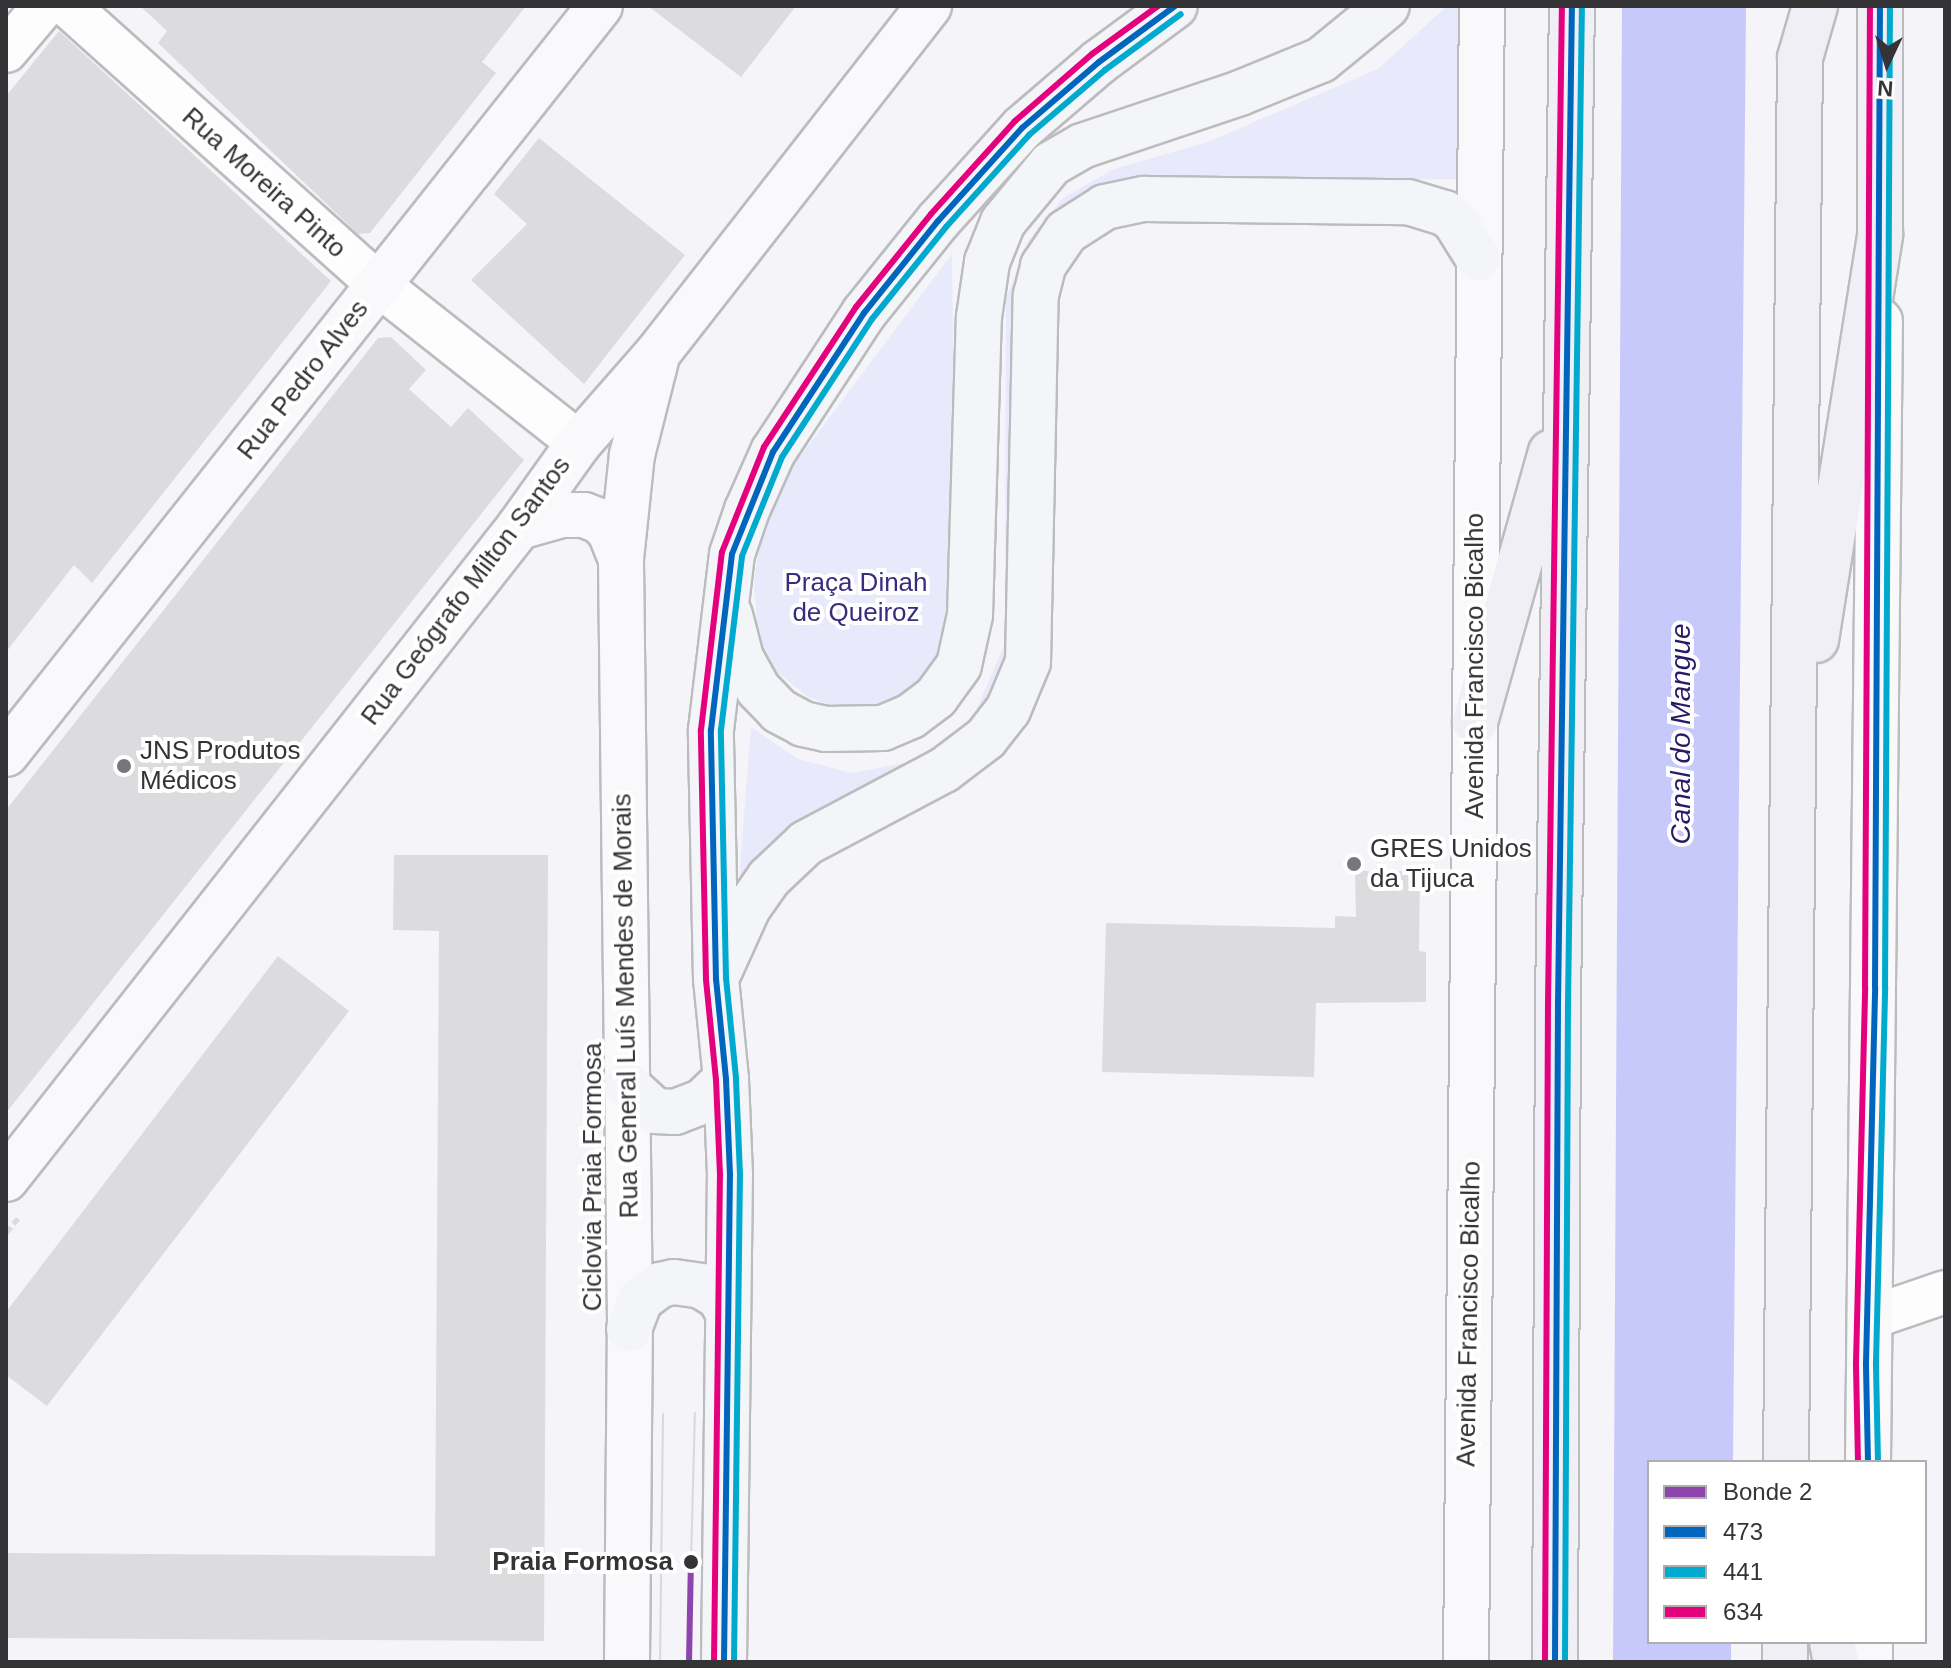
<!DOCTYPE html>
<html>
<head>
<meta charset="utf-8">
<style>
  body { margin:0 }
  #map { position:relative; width:1951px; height:1668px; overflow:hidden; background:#f4f4f9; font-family:Arial,sans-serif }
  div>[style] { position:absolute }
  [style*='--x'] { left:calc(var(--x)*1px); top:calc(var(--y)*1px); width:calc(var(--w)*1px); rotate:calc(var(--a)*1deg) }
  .green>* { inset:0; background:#e8e9fa }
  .water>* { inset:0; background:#c8c9fb }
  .building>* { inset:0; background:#dcdcdf }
  .path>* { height:5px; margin-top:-2.5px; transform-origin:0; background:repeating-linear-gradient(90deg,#dadada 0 8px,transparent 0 12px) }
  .roads { filter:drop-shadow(2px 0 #bcbcbf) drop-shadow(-2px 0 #bcbcbf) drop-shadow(0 2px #bcbcbf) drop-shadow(0 -2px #bcbcbf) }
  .street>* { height:42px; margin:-21px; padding:0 21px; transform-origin:21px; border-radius:21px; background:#fdfdfe }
  .secondary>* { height:44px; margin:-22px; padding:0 22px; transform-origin:22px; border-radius:22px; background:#f9f9fb }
  .primary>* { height:44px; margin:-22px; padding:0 22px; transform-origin:22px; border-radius:22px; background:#f4f5f8 }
  .highway>* { height:44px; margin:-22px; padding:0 22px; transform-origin:22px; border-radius:22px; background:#efeff5 }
  .tram>* { height:2px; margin:-1px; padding:0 1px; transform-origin:1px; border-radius:1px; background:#d9d9da }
  .bus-1>* { height:6px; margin:-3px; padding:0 3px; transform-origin:3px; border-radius:3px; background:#0065bd }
  .bus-2>* { height:6px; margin:-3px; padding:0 3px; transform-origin:3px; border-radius:3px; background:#00a9ce }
  .bus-3>* { height:6px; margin:-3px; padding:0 3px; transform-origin:3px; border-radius:3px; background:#e5007d }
  .tram-1>* { height:6px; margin:-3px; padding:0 3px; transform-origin:3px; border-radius:3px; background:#8e44ad }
  .dots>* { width:22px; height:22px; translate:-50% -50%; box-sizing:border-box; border:4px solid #fff; border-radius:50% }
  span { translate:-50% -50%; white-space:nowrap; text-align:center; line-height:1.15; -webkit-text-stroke:8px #fff; paint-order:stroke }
  .street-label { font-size:26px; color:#343437 }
  .park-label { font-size:26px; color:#372d7c }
  .poi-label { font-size:26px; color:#343437 }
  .left { translate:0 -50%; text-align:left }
  .stop-label { font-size:26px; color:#343437; font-weight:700 }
  .right { translate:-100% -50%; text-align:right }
  .water-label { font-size:28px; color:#281a68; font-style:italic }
  .frame { position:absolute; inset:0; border:8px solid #343437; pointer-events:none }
  .legend { position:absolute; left:1647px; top:1460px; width:280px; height:184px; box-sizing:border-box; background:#fff; border:2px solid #aeaeaf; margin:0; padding:10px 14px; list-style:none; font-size:24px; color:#343437 }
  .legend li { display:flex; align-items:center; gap:16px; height:40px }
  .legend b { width:40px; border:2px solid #aeaeaf }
  .north { position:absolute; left:1847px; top:24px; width:80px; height:80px; -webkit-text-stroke:6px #fff; paint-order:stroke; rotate:184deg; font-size:22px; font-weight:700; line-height:32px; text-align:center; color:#343437 }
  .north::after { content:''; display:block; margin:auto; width:28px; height:36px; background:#343437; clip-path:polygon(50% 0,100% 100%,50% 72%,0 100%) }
</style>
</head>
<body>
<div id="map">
  <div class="green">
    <i style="clip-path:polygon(1447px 6px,1467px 6px,1461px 179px,1125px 181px,1050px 227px,1013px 670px,953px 751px,800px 830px,739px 879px,751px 727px,798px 759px,851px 773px,916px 761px,973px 718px,1005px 643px,1006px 299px,1029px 240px,1063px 198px,1114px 169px,1208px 142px,1378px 69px)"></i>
    <i style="clip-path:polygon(952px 254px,956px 613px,941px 659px,916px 692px,878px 709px,837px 708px,808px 697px,777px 672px,758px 637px,754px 582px,762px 527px,781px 482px)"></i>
  </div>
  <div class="water">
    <i style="clip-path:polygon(1622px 6px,1746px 6px,1733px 1462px,1649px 1462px,1649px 1642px,1731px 1642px,1731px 1662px,1613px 1662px)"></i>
  </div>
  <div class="building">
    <i style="clip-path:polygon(140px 6px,526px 6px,482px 62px,496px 73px,370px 233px,358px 234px,158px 43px,167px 31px)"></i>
    <i style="clip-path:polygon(648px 6px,796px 6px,741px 77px)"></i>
    <i style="clip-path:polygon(59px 31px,331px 281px,92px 583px,74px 565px,6px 652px,6px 96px)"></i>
    <i style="clip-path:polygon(539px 138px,685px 255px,584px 384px,471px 280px,527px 224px,494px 194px)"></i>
    <i style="clip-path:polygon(391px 337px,426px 370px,409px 389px,451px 427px,468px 408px,524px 460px,6px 1113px,6px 810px,378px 338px)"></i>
    <i style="clip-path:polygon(394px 855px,548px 855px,544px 1641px,6px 1638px,6px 1553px,435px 1556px,439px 931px,393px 930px)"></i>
    <i style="clip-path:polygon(1355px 871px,1420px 871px,1419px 951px,1426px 952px,1426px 1002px,1316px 1003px,1314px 1077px,1102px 1072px,1106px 923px,1335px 928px,1335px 916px,1356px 917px)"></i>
    <i style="clip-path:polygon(278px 956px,349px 1011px,47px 1406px,6px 1375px,6px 1312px)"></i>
  </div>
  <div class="path">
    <i style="--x:6;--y:1233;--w:19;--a:-51"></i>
  </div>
  <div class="roads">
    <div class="street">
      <i style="--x:68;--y:6;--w:418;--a:41.9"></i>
      <i style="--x:379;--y:285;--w:255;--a:38.3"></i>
      <i style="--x:6;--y:51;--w:59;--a:-49.8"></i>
      <i style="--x:1869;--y:1318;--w:80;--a:-18.9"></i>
    </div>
    <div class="secondary">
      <i style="--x:519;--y:527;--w:45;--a:-15.6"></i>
      <i style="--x:562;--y:515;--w:22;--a:0"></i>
      <i style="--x:584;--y:515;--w:17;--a:21"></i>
      <i style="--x:600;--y:521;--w:15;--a:48"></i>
      <i style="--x:610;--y:532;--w:29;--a:68"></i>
      <i style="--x:6;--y:754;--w:955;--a:-51.55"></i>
      <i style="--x:6;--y:1179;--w:830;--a:-51.8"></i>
      <i style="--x:519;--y:527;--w:103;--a:-54.5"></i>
      <i style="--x:579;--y:443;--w:118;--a:-48.8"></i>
      <i style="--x:657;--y:354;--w:442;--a:-52"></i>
      <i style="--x:1868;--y:1462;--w:1141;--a:-89.4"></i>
      <i style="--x:1870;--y:1642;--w:20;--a:90"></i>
      <i style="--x:627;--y:1662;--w:342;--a:-89.5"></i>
      <i style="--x:630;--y:1320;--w:761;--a:-90.68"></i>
      <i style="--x:621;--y:559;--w:105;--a:-84"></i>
      <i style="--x:632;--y:455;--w:98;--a:-75.8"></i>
      <i style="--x:1466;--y:1662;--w:1656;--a:-89.45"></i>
    </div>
    <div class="primary">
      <i style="--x:730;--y:615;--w:44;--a:75.7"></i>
      <i style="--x:741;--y:658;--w:35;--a:61"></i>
      <i style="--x:758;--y:689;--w:30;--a:46"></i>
      <i style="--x:779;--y:711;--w:27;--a:28"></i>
      <i style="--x:803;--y:724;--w:24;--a:12"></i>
      <i style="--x:826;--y:729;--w:57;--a:-1"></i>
      <i style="--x:883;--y:728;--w:30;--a:-23"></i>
      <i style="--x:911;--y:716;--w:31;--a:-37"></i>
      <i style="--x:936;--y:697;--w:39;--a:-54"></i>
      <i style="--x:959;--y:665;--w:51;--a:-77.6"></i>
      <i style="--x:970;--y:615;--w:298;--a:-88.3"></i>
      <i style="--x:979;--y:317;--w:56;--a:-81.7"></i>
      <i style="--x:987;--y:262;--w:43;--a:-68.2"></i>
      <i style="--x:1003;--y:222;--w:75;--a:-50.4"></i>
      <i style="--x:1051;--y:164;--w:36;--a:-30"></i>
      <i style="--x:1082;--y:146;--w:167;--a:-18.5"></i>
      <i style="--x:1240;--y:93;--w:87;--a:-22.2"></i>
      <i style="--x:1321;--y:60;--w:85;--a:-39.3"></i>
      <i style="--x:720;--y:970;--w:68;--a:-65.7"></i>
      <i style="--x:748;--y:908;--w:37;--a:-55"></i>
      <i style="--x:769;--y:878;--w:51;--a:-43.4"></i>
      <i style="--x:806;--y:843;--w:156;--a:-27.9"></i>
      <i style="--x:944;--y:770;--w:53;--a:-37.3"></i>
      <i style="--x:986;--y:738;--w:36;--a:-52"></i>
      <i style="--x:1008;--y:710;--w:52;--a:-67.4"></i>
      <i style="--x:1028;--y:662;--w:367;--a:-88.8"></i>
      <i style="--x:1036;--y:295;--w:30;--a:-76"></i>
      <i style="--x:1043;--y:266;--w:41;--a:-55.9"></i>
      <i style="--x:1066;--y:232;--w:46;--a:-32.7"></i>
      <i style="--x:1105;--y:207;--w:40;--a:-12"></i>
      <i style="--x:1144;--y:199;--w:264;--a:0.7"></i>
      <i style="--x:1408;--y:202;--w:39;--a:17"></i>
      <i style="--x:1445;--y:213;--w:13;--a:39"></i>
      <i style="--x:1455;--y:221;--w:44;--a:58.1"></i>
      <i style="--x:627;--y:1085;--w:38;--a:43"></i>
      <i style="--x:655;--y:1111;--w:20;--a:3"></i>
      <i style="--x:675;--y:1112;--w:30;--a:-21"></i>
      <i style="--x:703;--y:1101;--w:32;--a:-44"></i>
      <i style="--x:629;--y:1329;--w:31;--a:-69"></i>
      <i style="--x:640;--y:1300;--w:25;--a:-37"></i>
      <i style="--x:660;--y:1285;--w:14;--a:-12"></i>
      <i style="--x:674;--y:1282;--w:27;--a:8"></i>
      <i style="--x:701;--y:1286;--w:21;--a:31"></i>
      <i style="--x:719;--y:1297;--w:17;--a:59"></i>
      <i style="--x:724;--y:1662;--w:487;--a:-89.3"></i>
      <i style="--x:730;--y:1175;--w:96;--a:-92.4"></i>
      <i style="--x:726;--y:1079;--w:100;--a:-95.7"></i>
      <i style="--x:716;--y:979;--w:249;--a:-91.2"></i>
      <i style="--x:711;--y:730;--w:177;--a:-83.2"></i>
      <i style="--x:732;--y:554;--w:46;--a:-71.2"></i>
      <i style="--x:747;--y:510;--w:64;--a:-65.9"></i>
      <i style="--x:773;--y:452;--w:166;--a:-56.8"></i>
      <i style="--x:864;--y:313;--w:118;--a:-51.2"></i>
      <i style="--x:938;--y:221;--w:125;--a:-47.9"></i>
      <i style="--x:1022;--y:128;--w:101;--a:-40.6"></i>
      <i style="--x:1099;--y:62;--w:94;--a:-36.4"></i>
    </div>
    <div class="highway">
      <i style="--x:1816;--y:640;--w:411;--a:-81"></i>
      <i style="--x:1880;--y:234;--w:228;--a:-90"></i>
      <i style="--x:1475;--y:722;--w:280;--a:-74.3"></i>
      <i style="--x:1786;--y:1462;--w:1404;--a:-89.43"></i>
      <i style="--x:1800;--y:58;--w:54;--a:-73.9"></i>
      <i style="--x:1832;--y:1642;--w:20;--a:79"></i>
      <i style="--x:1555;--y:1662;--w:659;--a:-89.74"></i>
      <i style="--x:1558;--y:1003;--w:997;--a:-89.2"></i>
      <i style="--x:1785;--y:1662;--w:20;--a:-90"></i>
    </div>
  </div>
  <div class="tram">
    <i style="--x:691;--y:1562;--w:149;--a:-88.5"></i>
    <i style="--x:660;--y:1662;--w:248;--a:-89.3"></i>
  </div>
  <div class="bus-1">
    <i style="--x:1868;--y:1462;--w:99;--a:-91.2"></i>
    <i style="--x:1866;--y:1363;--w:376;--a:-88.6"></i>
    <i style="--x:1875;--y:987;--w:981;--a:-89.71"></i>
    <i style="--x:724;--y:1662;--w:487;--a:-89.3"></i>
    <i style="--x:730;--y:1175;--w:96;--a:-92.4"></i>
    <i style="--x:726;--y:1079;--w:100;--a:-95.7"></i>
    <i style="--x:716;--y:979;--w:249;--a:-91.2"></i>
    <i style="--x:711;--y:730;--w:177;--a:-83.2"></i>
    <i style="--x:732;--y:554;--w:110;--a:-68.1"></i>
    <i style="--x:773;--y:452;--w:166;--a:-56.8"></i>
    <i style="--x:864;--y:313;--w:118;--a:-51.2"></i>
    <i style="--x:938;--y:221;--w:125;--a:-47.9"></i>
    <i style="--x:1022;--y:128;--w:101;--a:-40.6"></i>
    <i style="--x:1099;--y:62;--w:94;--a:-36.4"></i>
    <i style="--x:1555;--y:1662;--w:659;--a:-89.74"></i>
    <i style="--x:1558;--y:1003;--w:997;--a:-89.2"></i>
  </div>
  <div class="bus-2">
    <i style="--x:1878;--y:1462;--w:99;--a:-91.2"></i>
    <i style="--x:1876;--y:1363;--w:376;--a:-88.6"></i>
    <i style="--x:1885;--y:987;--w:981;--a:-89.71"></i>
    <i style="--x:734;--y:1662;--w:487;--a:-89.3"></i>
    <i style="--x:740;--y:1175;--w:97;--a:-92.4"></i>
    <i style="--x:736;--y:1078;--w:100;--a:-95.7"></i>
    <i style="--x:726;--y:978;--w:248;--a:-91.2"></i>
    <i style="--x:721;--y:730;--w:175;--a:-83.1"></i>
    <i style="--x:742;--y:556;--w:107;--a:-68"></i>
    <i style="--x:782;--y:457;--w:165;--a:-56.9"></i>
    <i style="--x:872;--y:319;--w:118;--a:-51.2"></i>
    <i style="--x:946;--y:227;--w:124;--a:-47.9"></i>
    <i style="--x:1029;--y:135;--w:100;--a:-40.5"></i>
    <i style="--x:1105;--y:70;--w:94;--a:-36.4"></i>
    <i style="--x:1565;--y:1662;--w:659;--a:-89.74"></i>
    <i style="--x:1568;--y:1003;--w:997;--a:-89.2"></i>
  </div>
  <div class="bus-3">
    <i style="--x:1858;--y:1462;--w:99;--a:-91.2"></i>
    <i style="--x:1856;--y:1363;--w:376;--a:-88.6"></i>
    <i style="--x:1865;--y:987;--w:981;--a:-89.71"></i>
    <i style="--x:714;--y:1662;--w:487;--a:-89.3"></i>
    <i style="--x:720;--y:1175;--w:95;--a:-92.4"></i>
    <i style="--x:716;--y:1080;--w:101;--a:-95.7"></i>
    <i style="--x:706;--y:979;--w:249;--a:-91.2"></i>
    <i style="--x:701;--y:730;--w:179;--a:-83.3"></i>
    <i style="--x:722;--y:552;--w:113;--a:-68.2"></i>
    <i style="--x:764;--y:447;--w:168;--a:-56.7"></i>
    <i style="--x:856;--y:307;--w:119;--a:-51.1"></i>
    <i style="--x:931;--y:214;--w:125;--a:-47.9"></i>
    <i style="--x:1015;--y:121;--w:102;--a:-41"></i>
    <i style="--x:1092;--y:54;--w:82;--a:-36"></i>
    <i style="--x:1545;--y:1662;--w:659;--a:-89.74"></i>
    <i style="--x:1548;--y:1003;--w:997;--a:-89.2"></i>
  </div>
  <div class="tram-1">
    <i style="--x:689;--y:1662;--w:100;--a:-88.9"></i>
  </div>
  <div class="dots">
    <i style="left:124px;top:766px;background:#77777b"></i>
    <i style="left:1354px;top:864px;background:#77777b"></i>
    <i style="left:691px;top:1562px;background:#343437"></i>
  </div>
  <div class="street-label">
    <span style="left:264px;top:183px;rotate:42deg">Rua Moreira Pinto</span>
    <span style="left:303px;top:380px;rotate:-52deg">Rua Pedro Alves</span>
    <span style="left:466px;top:591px;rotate:-53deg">Rua Geógrafo Milton Santos</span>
    <span style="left:1475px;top:666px;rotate:-90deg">Avenida Francisco Bicalho</span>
    <span style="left:626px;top:1006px;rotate:-91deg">Rua General Luís Mendes de Morais</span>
    <span style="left:593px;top:1177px;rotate:-90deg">Ciclovia Praia Formosa</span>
    <span style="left:1469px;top:1314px;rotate:-89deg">Avenida Francisco Bicalho</span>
  </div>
  <div class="park-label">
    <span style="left:856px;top:598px">Praça Dinah<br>de Queiroz</span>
  </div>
  <div class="poi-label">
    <span class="left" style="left:140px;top:766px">JNS Produtos<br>Médicos</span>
    <span class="left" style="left:1370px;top:864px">GRES Unidos<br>da Tijuca</span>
  </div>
  <div class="stop-label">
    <span class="right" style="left:673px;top:1562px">Praia Formosa</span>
  </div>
  <div class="water-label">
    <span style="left:1681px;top:734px;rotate:-90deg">Canal do Mangue</span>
  </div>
  <div class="frame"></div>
  <ul class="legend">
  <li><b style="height:10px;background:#8e44ad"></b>Bonde 2</li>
  <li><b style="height:10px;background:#0065bd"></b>473</li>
  <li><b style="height:10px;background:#00a9ce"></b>441</li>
  <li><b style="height:10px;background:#e5007d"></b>634</li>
  </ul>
  <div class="north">N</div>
</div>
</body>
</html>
